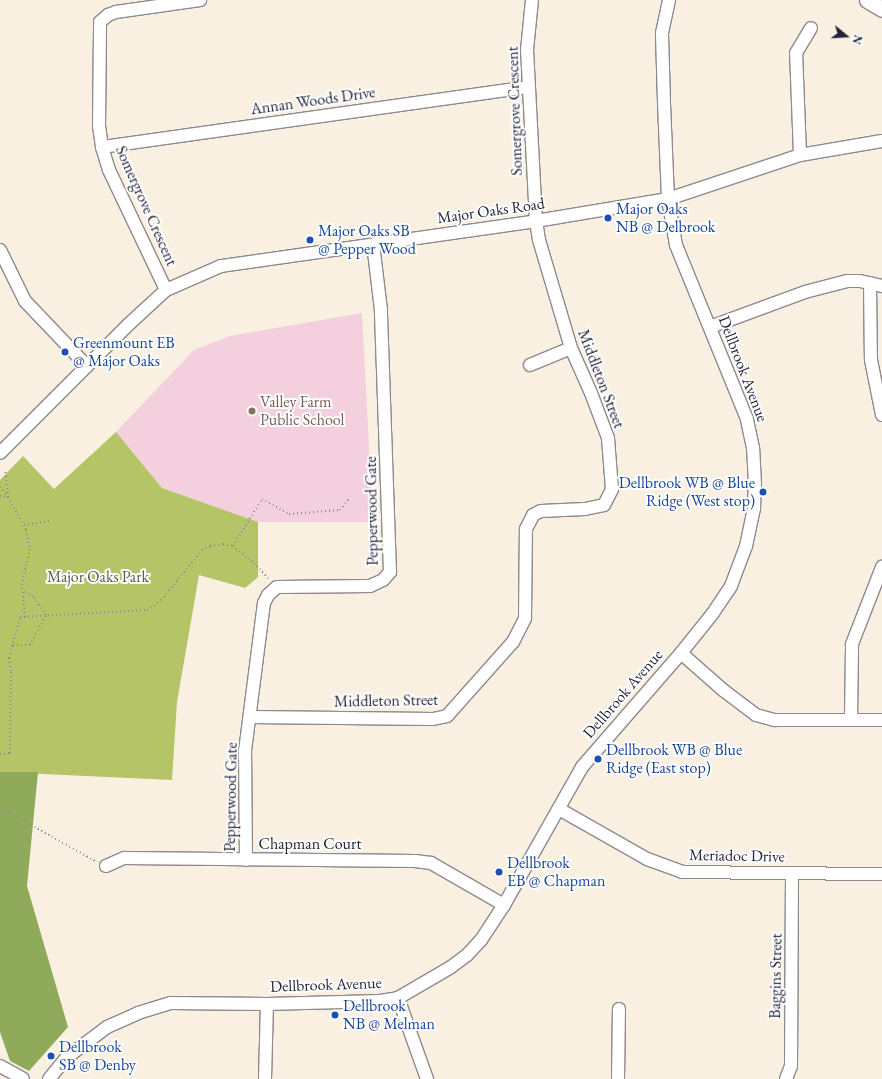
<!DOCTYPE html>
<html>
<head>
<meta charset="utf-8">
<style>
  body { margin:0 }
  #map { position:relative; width:882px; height:1079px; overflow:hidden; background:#faf0e2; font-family:"EB Garamond",serif }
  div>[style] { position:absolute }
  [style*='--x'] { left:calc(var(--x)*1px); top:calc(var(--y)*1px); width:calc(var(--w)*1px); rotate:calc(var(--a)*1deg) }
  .built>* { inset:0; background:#f4cfdd }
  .green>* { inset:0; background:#b4c466 }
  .forest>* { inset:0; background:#8faa5b }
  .path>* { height:2px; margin-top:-1px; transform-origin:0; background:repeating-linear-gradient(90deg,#8e898e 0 1px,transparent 0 4px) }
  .roads { filter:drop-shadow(1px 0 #8e898e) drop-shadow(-1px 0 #8e898e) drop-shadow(0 1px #8e898e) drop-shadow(0 -1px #8e898e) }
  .minor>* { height:12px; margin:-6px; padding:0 6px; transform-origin:6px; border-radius:6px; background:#fff }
  .tertiary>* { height:15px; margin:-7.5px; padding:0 7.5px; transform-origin:7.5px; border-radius:7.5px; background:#fff }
  .dots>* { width:11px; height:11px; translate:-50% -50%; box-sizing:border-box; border:2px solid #fff; border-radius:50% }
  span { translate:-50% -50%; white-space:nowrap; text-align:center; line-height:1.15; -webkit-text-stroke:4px #fff; paint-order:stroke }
  .street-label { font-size:16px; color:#22223b }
  .transit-label { font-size:16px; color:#164399 }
  .left { translate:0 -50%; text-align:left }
  .right { translate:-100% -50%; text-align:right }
  .education-label { font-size:16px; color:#785e54 }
  .park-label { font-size:16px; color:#555b4a }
  .north { position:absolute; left:826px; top:16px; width:40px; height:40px; -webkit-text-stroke:3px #fff; paint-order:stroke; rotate:108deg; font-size:11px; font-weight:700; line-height:16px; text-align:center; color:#22223b }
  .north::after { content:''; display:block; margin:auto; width:14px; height:18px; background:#22223b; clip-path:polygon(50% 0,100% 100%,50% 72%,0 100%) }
</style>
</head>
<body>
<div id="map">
  <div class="built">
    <i style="clip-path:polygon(362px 313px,373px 522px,258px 522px,162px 488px,116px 432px,194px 350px,230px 336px)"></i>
  </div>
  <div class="green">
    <i style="clip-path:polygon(116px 432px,162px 488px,258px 522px,258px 577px,245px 588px,199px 575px,177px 702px,172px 780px,0 772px,0 480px,23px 456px,54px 489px)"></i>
  </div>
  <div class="forest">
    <i style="clip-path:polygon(0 772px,38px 772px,27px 886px,68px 1027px,29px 1071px,10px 1061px,0 1032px)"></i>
  </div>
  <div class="path">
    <i style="--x:0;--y:487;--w:13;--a:51"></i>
    <i style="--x:8;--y:497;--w:38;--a:61"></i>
    <i style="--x:26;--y:530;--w:19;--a:78"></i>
    <i style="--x:30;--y:549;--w:36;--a:103"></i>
    <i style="--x:22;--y:584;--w:33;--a:85"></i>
    <i style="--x:0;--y:496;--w:8;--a:7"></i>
    <i style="--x:8;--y:497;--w:27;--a:-96"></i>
    <i style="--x:24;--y:525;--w:28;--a:-8"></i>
    <i style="--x:233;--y:546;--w:55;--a:-58.3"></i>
    <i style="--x:262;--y:499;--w:31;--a:29"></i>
    <i style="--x:289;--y:514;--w:51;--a:-4.5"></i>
    <i style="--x:340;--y:510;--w:16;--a:-52"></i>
    <i style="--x:13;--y:645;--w:17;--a:0"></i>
    <i style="--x:30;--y:645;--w:34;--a:-62"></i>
    <i style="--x:46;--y:615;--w:23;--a:-124"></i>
    <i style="--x:33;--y:596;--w:11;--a:-153"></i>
    <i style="--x:0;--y:754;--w:10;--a:-6"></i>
    <i style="--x:10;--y:753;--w:82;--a:-89.3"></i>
    <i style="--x:11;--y:671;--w:13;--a:-99"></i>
    <i style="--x:9;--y:658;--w:42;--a:-75"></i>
    <i style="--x:20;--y:617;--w:127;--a:-3.2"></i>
    <i style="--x:147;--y:610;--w:17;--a:-36"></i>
    <i style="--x:161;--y:600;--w:65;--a:-50.6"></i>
    <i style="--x:202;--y:550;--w:9;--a:-27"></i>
    <i style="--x:210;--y:546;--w:13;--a:-9"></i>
    <i style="--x:223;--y:544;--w:10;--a:11"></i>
    <i style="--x:233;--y:546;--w:27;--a:39"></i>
    <i style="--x:254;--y:563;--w:22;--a:47"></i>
    <i style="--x:0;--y:812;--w:10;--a:6"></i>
    <i style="--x:10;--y:813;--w:100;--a:29.4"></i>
  </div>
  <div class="roads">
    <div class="minor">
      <i style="--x:102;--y:147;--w:431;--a:-8"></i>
      <i style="--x:800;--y:155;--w:102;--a:-92.2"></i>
      <i style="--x:796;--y:53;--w:29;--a:-59"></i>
      <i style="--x:0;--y:250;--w:57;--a:63.9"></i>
      <i style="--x:25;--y:301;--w:90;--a:46.4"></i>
      <i style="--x:870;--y:283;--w:77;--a:89.3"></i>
      <i style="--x:871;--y:360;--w:56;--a:78.7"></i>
      <i style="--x:166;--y:290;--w:133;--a:-115.4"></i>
      <i style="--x:109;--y:170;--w:24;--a:-107"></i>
      <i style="--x:102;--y:147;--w:21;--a:-98"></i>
      <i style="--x:99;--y:126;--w:104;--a:-89.4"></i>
      <i style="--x:100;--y:22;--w:11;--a:-41"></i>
      <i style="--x:108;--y:15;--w:9;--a:-21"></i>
      <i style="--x:116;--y:12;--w:85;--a:-8.1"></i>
      <i style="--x:710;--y:327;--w:101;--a:-20.2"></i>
      <i style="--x:805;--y:292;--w:43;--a:-14.7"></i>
      <i style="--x:847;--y:281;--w:13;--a:0"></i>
      <i style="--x:860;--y:281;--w:23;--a:13"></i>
      <i style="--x:530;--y:365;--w:44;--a:-22.5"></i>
      <i style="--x:0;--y:453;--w:182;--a:-45"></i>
      <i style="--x:129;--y:324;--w:50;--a:-42.6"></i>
      <i style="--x:166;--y:290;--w:60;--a:-23.6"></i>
      <i style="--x:221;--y:266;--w:318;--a:-8.1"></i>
      <i style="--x:536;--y:221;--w:134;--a:-9.5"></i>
      <i style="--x:668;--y:199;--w:139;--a:-18.4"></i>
      <i style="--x:800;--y:155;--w:83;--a:-9.7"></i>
      <i style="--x:681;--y:653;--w:56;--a:41.4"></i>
      <i style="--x:723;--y:690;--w:41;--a:37.1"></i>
      <i style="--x:756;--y:715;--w:20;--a:15"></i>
      <i style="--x:775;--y:720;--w:107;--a:0"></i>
      <i style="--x:250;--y:717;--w:183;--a:0.6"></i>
      <i style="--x:433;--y:719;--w:14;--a:-12"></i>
      <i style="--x:447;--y:716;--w:99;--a:-48.3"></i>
      <i style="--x:513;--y:642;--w:27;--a:-63"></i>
      <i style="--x:525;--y:618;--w:89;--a:-89.4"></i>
      <i style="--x:526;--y:529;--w:16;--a:-63"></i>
      <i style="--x:533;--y:515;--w:9;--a:-27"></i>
      <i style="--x:541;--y:511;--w:44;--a:-2.6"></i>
      <i style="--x:585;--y:509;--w:19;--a:-12"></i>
      <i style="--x:604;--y:505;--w:18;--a:-63"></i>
      <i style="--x:612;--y:489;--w:51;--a:-94.5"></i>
      <i style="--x:608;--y:438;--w:48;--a:-110.7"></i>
      <i style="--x:591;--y:393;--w:49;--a:-114"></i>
      <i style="--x:571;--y:348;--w:113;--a:-106.5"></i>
      <i style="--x:539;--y:240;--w:19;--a:-99"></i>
      <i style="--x:536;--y:221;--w:171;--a:-93"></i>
      <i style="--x:527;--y:50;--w:50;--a:-84.3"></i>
      <i style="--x:851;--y:720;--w:76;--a:-89.2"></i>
      <i style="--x:852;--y:644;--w:83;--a:-68.7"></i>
      <i style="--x:559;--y:809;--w:101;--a:29.6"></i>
      <i style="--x:647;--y:859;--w:37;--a:20"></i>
      <i style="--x:682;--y:872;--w:200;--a:0.6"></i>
      <i style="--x:246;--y:860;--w:109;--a:-90.5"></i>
      <i style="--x:245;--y:751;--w:149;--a:-82.7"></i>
      <i style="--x:264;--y:603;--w:9;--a:-63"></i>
      <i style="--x:268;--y:595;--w:12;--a:-42"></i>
      <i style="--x:277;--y:587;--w:93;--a:-0.6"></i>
      <i style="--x:370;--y:586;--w:14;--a:-25"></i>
      <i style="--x:383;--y:580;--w:11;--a:-49"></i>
      <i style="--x:390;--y:572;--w:262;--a:-92"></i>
      <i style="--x:381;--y:310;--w:66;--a:-96.9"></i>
      <i style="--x:106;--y:866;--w:20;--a:-24"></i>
      <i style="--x:124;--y:858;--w:291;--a:0.6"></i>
      <i style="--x:415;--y:861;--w:16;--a:7"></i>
      <i style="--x:431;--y:863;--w:84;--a:29.9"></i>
      <i style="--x:398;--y:998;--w:86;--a:70.3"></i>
      <i style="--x:0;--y:1066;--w:26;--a:29"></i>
      <i style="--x:49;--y:1079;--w:27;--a:-51"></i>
      <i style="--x:66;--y:1058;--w:51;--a:-37.1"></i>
      <i style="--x:107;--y:1027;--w:34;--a:-24"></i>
      <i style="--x:138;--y:1013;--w:34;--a:-17"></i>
      <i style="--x:171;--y:1003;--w:96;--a:0.6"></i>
      <i style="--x:267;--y:1004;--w:113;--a:-1.5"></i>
      <i style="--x:380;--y:1001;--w:18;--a:-9"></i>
      <i style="--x:398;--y:998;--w:61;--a:-30.3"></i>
      <i style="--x:451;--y:967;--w:20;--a:-37"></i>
      <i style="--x:467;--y:955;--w:21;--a:-47"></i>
      <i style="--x:481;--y:940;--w:42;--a:-56.7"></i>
      <i style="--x:504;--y:905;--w:159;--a:-60.5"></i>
      <i style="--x:582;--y:767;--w:151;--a:-49"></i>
      <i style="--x:681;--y:653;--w:51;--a:-51.3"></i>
      <i style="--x:713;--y:613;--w:32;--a:-56"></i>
      <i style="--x:731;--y:586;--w:43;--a:-69.4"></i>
      <i style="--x:746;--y:546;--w:38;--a:-78"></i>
      <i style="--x:754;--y:509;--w:25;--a:-88"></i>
      <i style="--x:755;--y:484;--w:36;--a:-93"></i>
      <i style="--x:753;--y:448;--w:30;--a:-102"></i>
      <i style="--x:747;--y:419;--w:188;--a:-112.2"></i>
      <i style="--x:676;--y:245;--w:47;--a:-99.9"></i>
      <i style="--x:668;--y:199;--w:97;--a:-92.4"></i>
      <i style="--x:664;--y:102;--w:69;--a:-91.7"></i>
      <i style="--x:662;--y:33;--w:34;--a:-78"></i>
      <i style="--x:265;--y:1079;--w:75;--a:-88.5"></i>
      <i style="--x:618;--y:1079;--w:70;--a:-89.2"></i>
      <i style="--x:786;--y:1079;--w:14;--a:-69"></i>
      <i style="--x:791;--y:1066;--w:193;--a:-89.7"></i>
    </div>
    <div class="tertiary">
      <i style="--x:867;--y:0;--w:17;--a:31"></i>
    </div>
  </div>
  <div class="dots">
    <i style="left:608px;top:218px;background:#1a4fb4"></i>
    <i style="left:310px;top:240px;background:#1a4fb4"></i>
    <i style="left:65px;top:352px;background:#1a4fb4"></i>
    <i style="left:252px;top:411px;background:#8d6e63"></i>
    <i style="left:763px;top:492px;background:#1a4fb4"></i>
    <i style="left:598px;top:759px;background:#1a4fb4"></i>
    <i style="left:499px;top:872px;background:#1a4fb4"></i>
    <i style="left:335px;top:1015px;background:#1a4fb4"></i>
    <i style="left:51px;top:1056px;background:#1a4fb4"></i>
  </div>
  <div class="street-label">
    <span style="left:313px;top:101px;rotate:-8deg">Annan Woods Drive</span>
    <span style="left:515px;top:111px;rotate:-92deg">Somergrove Crescent</span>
    <span style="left:146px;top:206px;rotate:66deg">Somergrove Crescent</span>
    <span style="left:491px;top:211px;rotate:-8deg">Major Oaks Road</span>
    <span style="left:743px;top:369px;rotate:69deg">Dellbrook Avenue</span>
    <span style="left:601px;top:379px;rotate:69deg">Middleton Street</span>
    <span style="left:372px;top:511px;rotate:-91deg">Pepperwood Gate</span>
    <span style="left:623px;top:694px;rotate:-49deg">Dellbrook Avenue</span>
    <span style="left:386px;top:701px;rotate:-1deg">Middleton Street</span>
    <span style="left:231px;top:797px;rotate:-89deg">Pepperwood Gate</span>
    <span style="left:310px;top:844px">Chapman Court</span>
    <span style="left:737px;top:856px;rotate:1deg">Meriadoc Drive</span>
    <span style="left:776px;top:976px;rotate:-89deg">Baggins Street</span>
    <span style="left:326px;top:985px;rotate:-2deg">Dellbrook Avenue</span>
  </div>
  <div class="transit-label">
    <span class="left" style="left:616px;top:218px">Major Oaks<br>NB @ Delbrook</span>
    <span class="left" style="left:318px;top:240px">Major Oaks SB<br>@ Pepper Wood</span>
    <span class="left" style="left:73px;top:352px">Greenmount EB<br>@ Major Oaks</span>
    <span class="right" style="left:755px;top:492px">Dellbrook WB @ Blue<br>Ridge (West stop)</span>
    <span class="left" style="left:606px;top:759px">Dellbrook WB @ Blue<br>Ridge (East stop)</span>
    <span class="left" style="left:507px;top:872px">Dellbrook<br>EB @ Chapman</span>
    <span class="left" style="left:343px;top:1015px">Dellbrook<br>NB @ Melman</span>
    <span class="left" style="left:59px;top:1056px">Dellbrook<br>SB @ Denby</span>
  </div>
  <div class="education-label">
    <span class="left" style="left:260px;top:411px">Valley Farm<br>Public School</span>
  </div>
  <div class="park-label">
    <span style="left:98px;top:577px">Major Oaks Park</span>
  </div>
  <div class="north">N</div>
</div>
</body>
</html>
